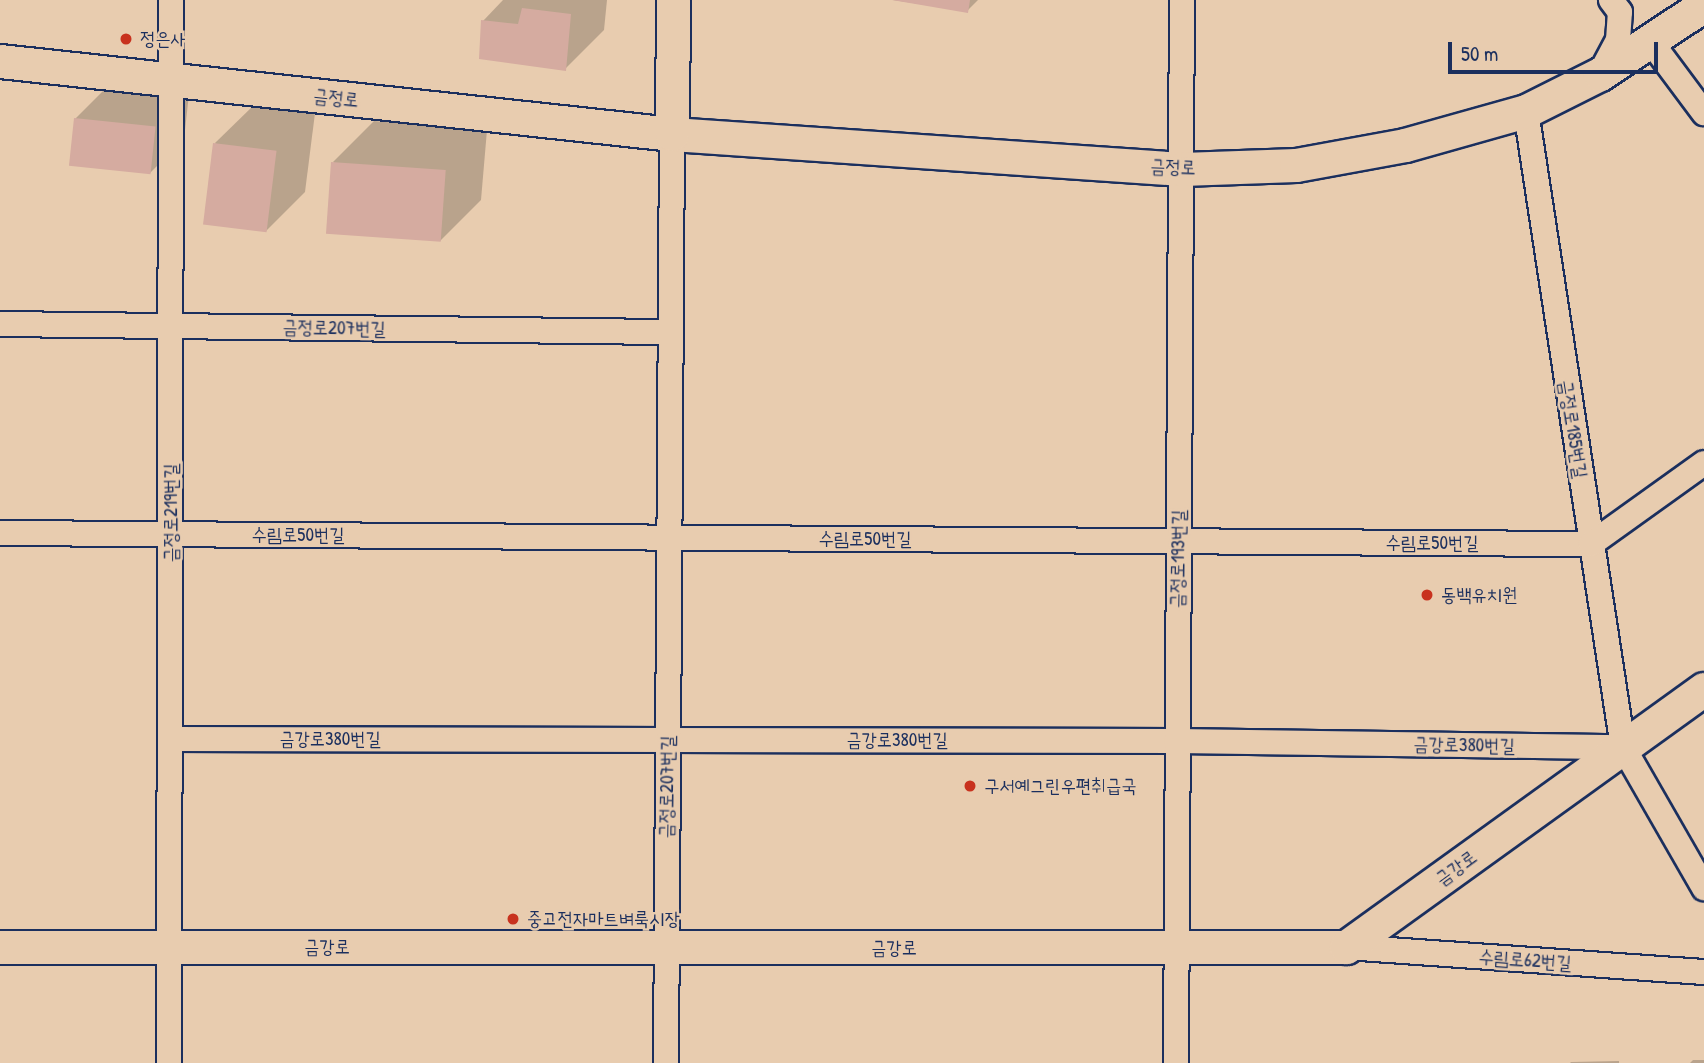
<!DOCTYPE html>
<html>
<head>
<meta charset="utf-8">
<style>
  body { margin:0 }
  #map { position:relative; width:1704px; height:1063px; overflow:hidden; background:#e8ccaf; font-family:"Patrick Hand","Poor Story",sans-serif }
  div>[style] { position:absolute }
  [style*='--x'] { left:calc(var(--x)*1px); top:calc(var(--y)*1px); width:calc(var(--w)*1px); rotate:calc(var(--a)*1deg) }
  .shadow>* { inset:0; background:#0003 }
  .building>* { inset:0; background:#d5aba0; transform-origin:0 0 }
  .roads { filter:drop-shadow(2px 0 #1b2f5e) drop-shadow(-2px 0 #1b2f5e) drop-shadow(0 2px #1b2f5e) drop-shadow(0 -2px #1b2f5e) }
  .street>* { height:24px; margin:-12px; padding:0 12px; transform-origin:12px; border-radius:12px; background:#e8ccaf }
  .secondary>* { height:33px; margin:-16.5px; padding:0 16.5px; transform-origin:16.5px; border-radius:16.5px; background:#e8ccaf }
  .dots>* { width:19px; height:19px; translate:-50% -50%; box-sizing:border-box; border:4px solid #e8ccaf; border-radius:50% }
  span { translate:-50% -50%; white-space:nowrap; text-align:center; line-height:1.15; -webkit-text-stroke:5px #e8ccaf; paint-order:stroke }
  .poi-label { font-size:19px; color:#1b2f5e }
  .left { translate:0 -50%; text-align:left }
  .street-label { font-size:19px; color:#1b2f5e }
  .scale { position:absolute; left:1448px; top:42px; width:210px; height:32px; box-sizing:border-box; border:4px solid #1b2f5e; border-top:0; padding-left:9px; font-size:21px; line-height:24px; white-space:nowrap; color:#1b2f5e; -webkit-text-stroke:5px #e8ccaf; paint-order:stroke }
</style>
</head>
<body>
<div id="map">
  <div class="shadow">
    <i style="clip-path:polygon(503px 0,607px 0,604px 30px,565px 69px,483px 21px)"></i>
    <i style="clip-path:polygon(893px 0,978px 0,967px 11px)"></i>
    <i style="clip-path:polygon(109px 85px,189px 94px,184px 139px,150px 173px,75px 119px)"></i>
    <i style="clip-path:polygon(254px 105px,315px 113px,305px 192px,266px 231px,215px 143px)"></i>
    <i style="clip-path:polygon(374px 121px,487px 130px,481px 200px,440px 241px,333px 162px)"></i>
    <i style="clip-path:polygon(1693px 1060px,1704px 1060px,1704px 1063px,1690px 1063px)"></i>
    <i style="clip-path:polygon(1619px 1061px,1619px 1063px,1570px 1063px,1571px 1062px)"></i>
  </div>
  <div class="building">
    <i style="clip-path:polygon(892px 0,970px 0,968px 13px)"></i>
    <i style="clip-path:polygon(522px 8px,571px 14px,566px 71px,479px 59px,481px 20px,518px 24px)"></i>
    <i style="left:74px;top:118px;width:82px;height:48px;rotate:6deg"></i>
    <i style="left:213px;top:143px;width:64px;height:82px;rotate:7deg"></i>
    <i style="left:331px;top:162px;width:115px;height:72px;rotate:4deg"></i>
  </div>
  <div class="roads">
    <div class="street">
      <i style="--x:1651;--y:42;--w:89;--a:53.3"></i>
      <i style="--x:1601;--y:72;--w:36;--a:-62"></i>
      <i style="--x:1618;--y:40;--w:28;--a:-86"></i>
      <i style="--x:1620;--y:12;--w:15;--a:-127"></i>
      <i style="--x:1526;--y:111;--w:643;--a:81.33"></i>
      <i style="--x:1623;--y:747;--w:163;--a:60.1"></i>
      <i style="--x:0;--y:324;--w:669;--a:0.69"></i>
      <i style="--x:0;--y:533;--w:1591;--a:0.4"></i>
      <i style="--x:1591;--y:544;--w:139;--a:-35.6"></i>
      <i style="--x:170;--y:739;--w:1006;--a:0.11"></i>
      <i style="--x:1176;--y:741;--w:447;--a:0.8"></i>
      <i style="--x:1346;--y:947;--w:359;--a:4"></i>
      <i style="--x:169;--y:1063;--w:1063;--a:-89.89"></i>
      <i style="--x:666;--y:1063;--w:929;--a:-89.63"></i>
      <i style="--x:1176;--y:1063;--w:1063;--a:-89.68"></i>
    </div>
    <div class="secondary">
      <i style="--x:0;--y:61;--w:676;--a:6.2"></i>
      <i style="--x:672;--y:134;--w:511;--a:3.93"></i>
      <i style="--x:1182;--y:169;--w:114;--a:-2"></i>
      <i style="--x:1296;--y:165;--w:111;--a:-10.4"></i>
      <i style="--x:1405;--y:145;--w:126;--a:-15.7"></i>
      <i style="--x:1526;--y:111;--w:83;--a:-26.6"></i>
      <i style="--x:1600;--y:74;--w:125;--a:-33.6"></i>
      <i style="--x:672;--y:134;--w:134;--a:-89.6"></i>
      <i style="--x:0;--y:947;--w:1346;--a:0"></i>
      <i style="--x:1346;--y:947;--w:441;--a:-35.8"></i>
    </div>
  </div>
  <div class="dots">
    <i style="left:126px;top:39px;background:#c8321e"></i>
    <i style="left:1427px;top:595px;background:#c8321e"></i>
    <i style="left:970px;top:786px;background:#c8321e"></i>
    <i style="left:513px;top:919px;background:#c8321e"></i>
  </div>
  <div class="poi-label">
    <span class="left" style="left:140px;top:39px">정은사</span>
    <span class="left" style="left:1441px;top:595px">동백유치원</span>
    <span class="left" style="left:984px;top:786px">구서예그린우편취급국</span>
    <span class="left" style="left:527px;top:919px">중고전자마트벼룩시장</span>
  </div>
  <div class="street-label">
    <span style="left:336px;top:98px;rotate:6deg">금정로</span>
    <span style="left:1173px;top:167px;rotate:2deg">금정로</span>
    <span style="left:334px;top:328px;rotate:1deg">금정로207번길</span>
    <span style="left:1573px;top:429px;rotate:81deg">금정로185번길</span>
    <span style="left:171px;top:513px;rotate:-90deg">금정로219번길</span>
    <span style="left:298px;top:535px">수림로50번길</span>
    <span style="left:865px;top:539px">수림로50번길</span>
    <span style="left:1432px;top:543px">수림로50번길</span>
    <span style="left:1178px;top:559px;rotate:-89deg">금정로193번길</span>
    <span style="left:330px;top:739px">금강로380번길</span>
    <span style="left:897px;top:740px">금강로380번길</span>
    <span style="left:1464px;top:745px;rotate:1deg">금강로380번길</span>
    <span style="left:667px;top:787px;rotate:-89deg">금정로207번길</span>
    <span style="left:1456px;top:868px;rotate:-36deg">금강로</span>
    <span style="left:327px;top:947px">금강로</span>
    <span style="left:894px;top:948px">금강로</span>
    <span style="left:1525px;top:960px;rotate:4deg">수림로62번길</span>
  </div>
  <div class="scale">50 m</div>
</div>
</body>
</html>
